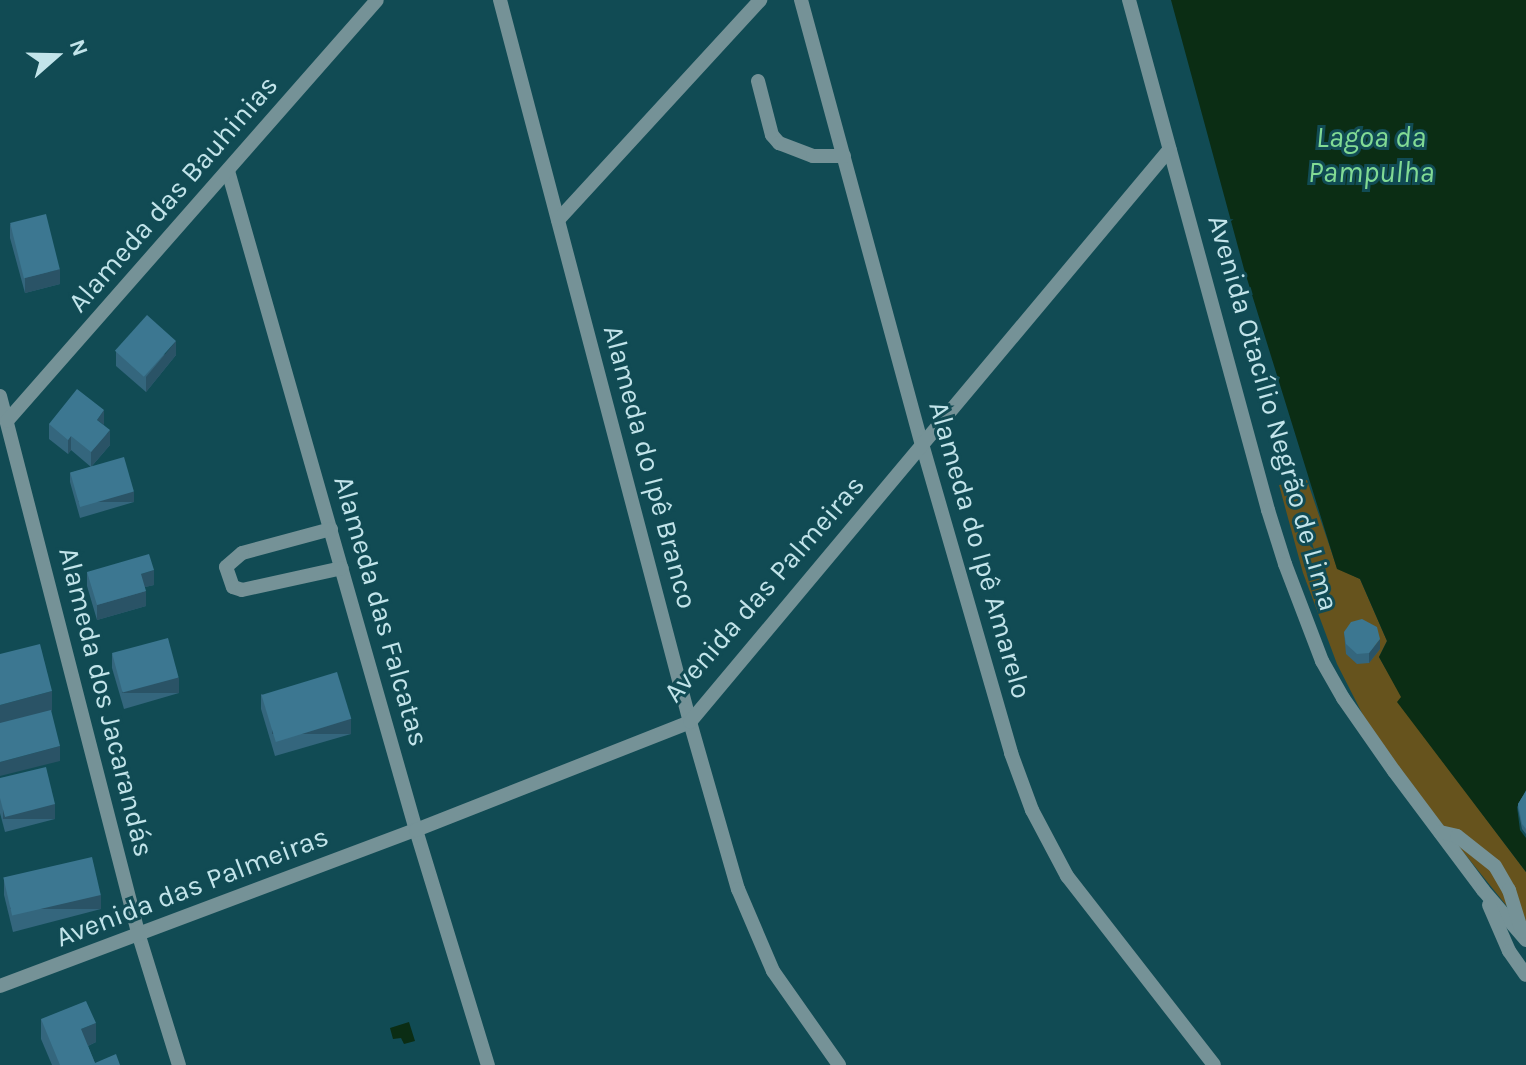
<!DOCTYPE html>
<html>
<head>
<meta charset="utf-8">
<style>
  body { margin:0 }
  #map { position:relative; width:1526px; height:1065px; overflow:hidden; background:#114b54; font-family:Karla,sans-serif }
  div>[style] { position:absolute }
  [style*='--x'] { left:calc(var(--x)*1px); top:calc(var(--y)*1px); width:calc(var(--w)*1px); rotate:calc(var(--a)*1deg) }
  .green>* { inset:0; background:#66531d }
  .water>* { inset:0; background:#0b2d14 }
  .minor>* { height:14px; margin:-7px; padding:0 7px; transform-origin:7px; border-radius:7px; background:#759297 }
  .wall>* { inset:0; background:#34667d }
  .shaded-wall>* { inset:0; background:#2a5366; transform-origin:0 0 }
  .building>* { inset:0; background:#3c7791; transform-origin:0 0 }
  span { translate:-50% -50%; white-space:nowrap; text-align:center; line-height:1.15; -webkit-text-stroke:6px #114b54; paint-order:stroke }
  .street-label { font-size:28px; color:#c2e4ea }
  .water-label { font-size:30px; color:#81da94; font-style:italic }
  .north { position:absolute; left:16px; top:16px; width:80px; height:80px; -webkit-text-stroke:6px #114b54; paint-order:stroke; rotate:70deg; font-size:22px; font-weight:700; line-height:32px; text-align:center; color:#c2e4ea }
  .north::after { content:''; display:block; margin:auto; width:28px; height:36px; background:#c2e4ea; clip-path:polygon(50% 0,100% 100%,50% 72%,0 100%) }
</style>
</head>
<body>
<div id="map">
  <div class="green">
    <i style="clip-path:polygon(1307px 480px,1337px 568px,1360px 579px,1387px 641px,1379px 657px,1402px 697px,1398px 702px,1526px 872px,1526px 930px,1423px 802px,1364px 717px,1337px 664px,1303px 573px,1279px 485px)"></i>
  </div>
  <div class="water">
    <i style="clip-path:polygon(1171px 0,1526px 0,1526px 790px,1517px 807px,1520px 830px,1526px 838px,1526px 872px,1397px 702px,1401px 697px,1379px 657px,1387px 641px,1360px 579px,1337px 569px,1244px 269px)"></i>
    <i style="clip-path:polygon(409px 1022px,415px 1041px,404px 1044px,401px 1038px,393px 1039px,390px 1028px)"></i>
  </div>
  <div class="minor">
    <i style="--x:500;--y:0;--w:747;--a:75.26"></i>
    <i style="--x:690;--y:722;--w:174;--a:74"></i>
    <i style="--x:738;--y:889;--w:89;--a:66.9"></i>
    <i style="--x:773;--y:971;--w:115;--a:54.9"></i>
    <i style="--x:801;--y:0;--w:460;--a:74.8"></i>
    <i style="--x:922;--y:444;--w:322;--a:73.9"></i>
    <i style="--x:1011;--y:753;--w:61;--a:69.8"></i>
    <i style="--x:1032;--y:810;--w:75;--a:62.1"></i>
    <i style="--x:1067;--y:876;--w:239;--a:52.1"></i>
    <i style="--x:1129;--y:0;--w:529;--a:74.75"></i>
    <i style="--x:1268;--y:510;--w:57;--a:72.5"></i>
    <i style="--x:1285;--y:564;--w:104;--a:69.1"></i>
    <i style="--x:1322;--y:661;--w:43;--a:60.4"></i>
    <i style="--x:1343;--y:698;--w:89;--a:55.1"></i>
    <i style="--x:1394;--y:771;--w:149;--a:53.2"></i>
    <i style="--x:1483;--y:890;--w:66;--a:49.3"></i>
    <i style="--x:758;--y:81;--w:56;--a:75.5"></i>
    <i style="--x:772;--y:135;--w:11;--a:49"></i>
    <i style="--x:779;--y:143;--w:36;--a:21"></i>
    <i style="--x:813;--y:156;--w:31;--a:0"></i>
    <i style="--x:228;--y:171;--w:685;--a:74.08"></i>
    <i style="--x:416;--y:830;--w:246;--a:73"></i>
    <i style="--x:558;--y:220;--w:299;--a:-47.4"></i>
    <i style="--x:0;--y:396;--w:558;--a:75.57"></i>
    <i style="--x:139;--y:936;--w:135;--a:72.8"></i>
    <i style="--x:7;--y:421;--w:560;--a:-48.69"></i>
    <i style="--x:331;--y:529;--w:92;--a:164.9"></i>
    <i style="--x:242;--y:553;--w:21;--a:139"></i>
    <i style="--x:226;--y:567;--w:21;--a:71"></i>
    <i style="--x:233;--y:587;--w:9;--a:18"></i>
    <i style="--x:242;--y:590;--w:102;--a:-12.4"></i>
    <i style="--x:1440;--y:832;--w:17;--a:13"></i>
    <i style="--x:1457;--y:836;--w:48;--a:38.3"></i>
    <i style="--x:1495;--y:866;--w:28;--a:60"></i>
    <i style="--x:1509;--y:890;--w:44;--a:72.8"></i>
    <i style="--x:1489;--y:905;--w:50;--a:66.5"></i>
    <i style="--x:1509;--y:951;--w:29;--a:55"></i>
    <i style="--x:0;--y:986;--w:444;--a:-20.6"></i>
    <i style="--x:416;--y:830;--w:295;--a:-21.5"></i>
    <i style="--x:690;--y:722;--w:747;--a:-50.05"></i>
  </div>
  <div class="wall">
    <i style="clip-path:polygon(10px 224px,60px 284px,25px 293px,10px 238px)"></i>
    <i style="clip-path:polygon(116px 352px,176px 355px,146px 392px,116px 366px)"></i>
    <i style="clip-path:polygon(49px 424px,104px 425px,110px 445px,92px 466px,134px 502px,80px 518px,70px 482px,70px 473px,91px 467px,71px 450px,68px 454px,49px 439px)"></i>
    <i style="clip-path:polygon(87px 572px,154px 585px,145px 587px,146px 606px,97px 620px,87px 586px)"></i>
    <i style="clip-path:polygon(1344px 632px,1380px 649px,1369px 663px,1357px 664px,1346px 654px)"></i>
    <i style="clip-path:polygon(112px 654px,179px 693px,124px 709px,112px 668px)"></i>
    <i style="clip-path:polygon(261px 694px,351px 734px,275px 756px,261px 709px)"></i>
    <i style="clip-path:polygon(0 778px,55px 819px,5px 832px,0 813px)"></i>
    <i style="clip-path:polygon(1526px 791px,1526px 834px,1522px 829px,1518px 809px,1518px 804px)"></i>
    <i style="clip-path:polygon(4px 880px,101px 909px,13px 932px,4px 895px)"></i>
    <i style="clip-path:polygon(41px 1019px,96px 1042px,88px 1046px,95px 1063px,120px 1065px,52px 1065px,41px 1039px)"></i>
  </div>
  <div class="shaded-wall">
    <i style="clip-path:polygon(60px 269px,60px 284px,25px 293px,25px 278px)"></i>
    <i style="clip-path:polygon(176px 341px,176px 355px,146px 392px,146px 377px)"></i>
    <i style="clip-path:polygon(104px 410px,104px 425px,97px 420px)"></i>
    <i style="clip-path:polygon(110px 430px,110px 445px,91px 467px,91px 452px)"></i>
    <i style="clip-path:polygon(71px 436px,71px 450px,68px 454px,68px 440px)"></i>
    <i style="left:134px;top:492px;width:10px;height:56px;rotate:90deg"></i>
    <i style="clip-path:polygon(154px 570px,154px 585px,141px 588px,141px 574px)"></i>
    <i style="clip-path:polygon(146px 591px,146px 606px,97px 620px,97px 605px)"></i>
    <i style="clip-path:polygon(1380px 639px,1380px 649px,1369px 663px,1369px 653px)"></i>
    <i style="left:179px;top:678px;width:15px;height:57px;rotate:90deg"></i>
    <i style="clip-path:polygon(52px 691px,52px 711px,0 724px,0 705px)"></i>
    <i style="left:351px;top:719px;width:15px;height:79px;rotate:90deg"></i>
    <i style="clip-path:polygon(60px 746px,60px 761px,0 776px,0 762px)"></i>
    <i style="left:55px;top:804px;width:15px;height:52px;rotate:90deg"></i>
    <i style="left:101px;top:895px;width:14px;height:91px;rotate:90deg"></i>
    <i style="clip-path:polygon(96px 1023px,96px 1042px,81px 1049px,81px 1029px)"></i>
  </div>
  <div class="building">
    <i style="left:46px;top:214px;width:57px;height:37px;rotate:76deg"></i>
    <i style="left:147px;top:315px;width:39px;height:48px;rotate:42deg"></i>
    <i style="clip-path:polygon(77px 389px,104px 410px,97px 420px,110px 430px,91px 452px,71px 436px,68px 440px,49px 424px)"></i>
    <i style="left:124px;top:457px;width:36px;height:56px;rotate:74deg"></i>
    <i style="clip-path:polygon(149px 554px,154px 570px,141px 574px,146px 591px,97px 605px,87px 572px)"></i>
    <i style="clip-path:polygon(1362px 619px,1377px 627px,1380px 639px,1369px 653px,1357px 654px,1346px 644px,1344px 632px,1351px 622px)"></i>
    <i style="left:168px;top:638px;width:41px;height:58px;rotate:75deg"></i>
    <i style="clip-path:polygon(40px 644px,52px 691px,0 705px,0 654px)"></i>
    <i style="left:337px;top:672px;width:49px;height:79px;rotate:73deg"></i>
    <i style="clip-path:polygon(51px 710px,60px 746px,0 762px,0 723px)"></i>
    <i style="clip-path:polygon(46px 767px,55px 804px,5px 817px,0 798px,0 778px)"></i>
    <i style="clip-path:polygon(1526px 791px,1526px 829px,1522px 824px,1518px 804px)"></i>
    <i style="left:92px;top:857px;width:39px;height:91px;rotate:77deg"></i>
    <i style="clip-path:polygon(86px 1001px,96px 1023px,81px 1029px,95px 1063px,116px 1054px,120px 1065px,60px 1065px,41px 1019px)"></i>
  </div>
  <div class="street-label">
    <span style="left:173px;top:194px;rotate:-49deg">Alameda das Bauhinias</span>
    <span style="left:1273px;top:413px;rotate:74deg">Avenida Otacílio Negrão de Lima</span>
    <span style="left:650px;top:467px;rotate:75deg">Alameda do Ipê Branco</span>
    <span style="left:980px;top:550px;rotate:74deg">Alameda do Ipê Amarelo</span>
    <span style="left:764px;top:589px;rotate:-49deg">Avenida das Palmeiras</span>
    <span style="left:381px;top:611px;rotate:74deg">Alameda das Falcatas</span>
    <span style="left:106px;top:702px;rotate:76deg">Alameda dos Jacarandás</span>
    <span style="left:192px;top:887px;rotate:-21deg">Avenida das Palmeiras</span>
  </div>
  <div class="water-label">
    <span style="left:1371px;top:154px">Lagoa da<br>Pampulha</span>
  </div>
  <div class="north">N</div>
</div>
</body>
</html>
